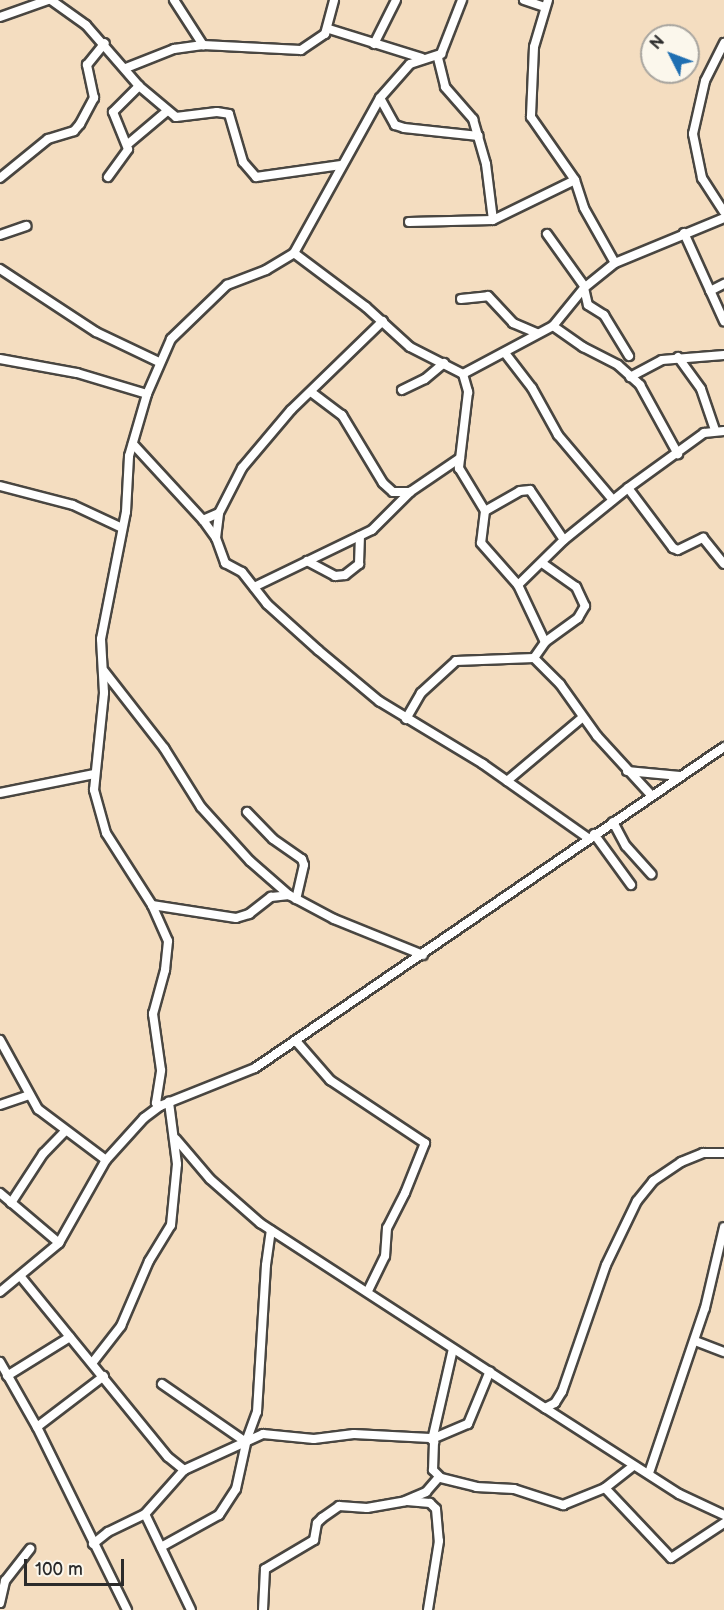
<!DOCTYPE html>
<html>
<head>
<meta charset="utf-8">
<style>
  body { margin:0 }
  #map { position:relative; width:724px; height:1610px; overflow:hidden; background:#f4ddc0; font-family:"Balsamiq Sans",sans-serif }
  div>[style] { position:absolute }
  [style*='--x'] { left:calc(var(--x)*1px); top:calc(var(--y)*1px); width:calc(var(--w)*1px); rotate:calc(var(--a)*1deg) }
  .roads { filter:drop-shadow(2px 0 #494641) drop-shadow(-2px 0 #494641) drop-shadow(0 2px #494641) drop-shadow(0 -2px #494641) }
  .minor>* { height:8px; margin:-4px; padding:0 4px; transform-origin:4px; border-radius:4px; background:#fff }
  span { translate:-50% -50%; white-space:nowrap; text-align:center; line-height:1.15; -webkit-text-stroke:4.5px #fbf7ec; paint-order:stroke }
  .north { position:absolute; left:640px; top:24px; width:60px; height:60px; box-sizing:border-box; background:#fbf7ec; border:2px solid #a8a59f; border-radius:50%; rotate:312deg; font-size:16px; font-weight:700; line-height:24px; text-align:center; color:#2b2b2b }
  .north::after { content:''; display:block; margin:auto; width:21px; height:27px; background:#1f6fb2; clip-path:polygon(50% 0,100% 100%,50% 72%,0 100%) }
  .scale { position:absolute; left:24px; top:1559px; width:100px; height:27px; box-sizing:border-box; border:3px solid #2b2b2b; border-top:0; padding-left:8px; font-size:18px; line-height:21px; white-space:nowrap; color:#2b2b2b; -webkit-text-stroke:4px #fbf7ec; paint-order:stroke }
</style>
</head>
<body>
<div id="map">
  <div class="roads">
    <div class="minor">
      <i style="--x:51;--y:0;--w:43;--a:35.5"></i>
      <i style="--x:86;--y:25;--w:81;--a:49"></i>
      <i style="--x:139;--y:86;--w:48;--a:40"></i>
      <i style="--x:176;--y:117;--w:41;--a:-7"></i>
      <i style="--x:217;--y:112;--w:12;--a:9"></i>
      <i style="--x:229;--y:114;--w:50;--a:73.7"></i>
      <i style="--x:243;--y:162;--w:20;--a:49"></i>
      <i style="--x:256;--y:177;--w:86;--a:-8"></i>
      <i style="--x:174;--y:0;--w:54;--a:57.2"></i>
      <i style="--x:524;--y:0;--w:21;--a:19"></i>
      <i style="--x:548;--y:0;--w:49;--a:106.6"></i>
      <i style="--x:534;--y:47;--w:70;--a:92.5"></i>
      <i style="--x:531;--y:117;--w:77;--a:55.1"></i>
      <i style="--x:575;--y:180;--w:29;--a:72"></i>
      <i style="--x:584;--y:208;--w:63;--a:60.6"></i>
      <i style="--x:0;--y:17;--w:51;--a:-19.5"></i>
      <i style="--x:329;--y:29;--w:97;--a:17.3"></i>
      <i style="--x:724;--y:43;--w:42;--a:116.6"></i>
      <i style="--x:705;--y:81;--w:54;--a:102.8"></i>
      <i style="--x:693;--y:134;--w:45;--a:78.4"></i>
      <i style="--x:702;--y:178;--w:40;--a:57.1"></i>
      <i style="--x:374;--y:44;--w:49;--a:-63.4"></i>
      <i style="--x:438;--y:58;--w:30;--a:76"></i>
      <i style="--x:445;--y:87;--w:43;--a:48.8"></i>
      <i style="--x:473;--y:119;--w:47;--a:73.9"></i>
      <i style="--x:486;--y:164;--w:56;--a:82.9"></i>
      <i style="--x:126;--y:68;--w:52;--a:-21.6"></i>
      <i style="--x:174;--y:49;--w:29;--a:-8"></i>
      <i style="--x:203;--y:45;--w:98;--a:2.9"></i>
      <i style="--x:301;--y:50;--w:29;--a:-34"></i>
      <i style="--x:325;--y:34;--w:35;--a:-75"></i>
      <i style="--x:380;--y:98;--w:31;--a:61"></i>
      <i style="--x:395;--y:125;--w:9;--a:18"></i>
      <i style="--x:404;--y:128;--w:75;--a:6.1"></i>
      <i style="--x:128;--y:144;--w:51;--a:-40.2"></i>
      <i style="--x:108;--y:177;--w:34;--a:-54"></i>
      <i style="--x:128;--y:149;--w:40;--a:-112"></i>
      <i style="--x:113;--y:112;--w:37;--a:-45"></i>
      <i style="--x:0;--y:178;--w:62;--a:-39.1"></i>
      <i style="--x:48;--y:139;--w:27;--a:-17"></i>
      <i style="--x:74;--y:131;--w:9;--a:-49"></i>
      <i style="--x:80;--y:124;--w:30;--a:-62"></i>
      <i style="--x:94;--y:98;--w:34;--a:-102"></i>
      <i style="--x:87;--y:65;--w:28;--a:-51"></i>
      <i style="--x:409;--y:222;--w:84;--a:-1.4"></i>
      <i style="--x:493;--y:220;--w:91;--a:-26"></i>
      <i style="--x:684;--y:233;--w:97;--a:65.6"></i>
      <i style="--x:547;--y:234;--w:65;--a:54.4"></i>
      <i style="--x:0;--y:235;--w:28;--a:-19"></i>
      <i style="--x:294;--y:253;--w:90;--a:36.9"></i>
      <i style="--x:366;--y:307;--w:59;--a:42.3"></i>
      <i style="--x:410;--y:347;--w:59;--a:27"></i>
      <i style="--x:463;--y:374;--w:19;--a:74"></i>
      <i style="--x:468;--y:392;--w:77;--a:96.8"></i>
      <i style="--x:459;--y:468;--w:50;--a:58.8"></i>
      <i style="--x:485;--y:511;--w:32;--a:97"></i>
      <i style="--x:481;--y:543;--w:56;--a:48.6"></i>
      <i style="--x:518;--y:585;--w:63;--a:64.7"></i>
      <i style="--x:0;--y:269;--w:115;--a:33.3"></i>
      <i style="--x:96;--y:332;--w:70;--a:25.5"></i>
      <i style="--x:584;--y:288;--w:17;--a:77"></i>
      <i style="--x:588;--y:305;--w:19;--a:32"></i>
      <i style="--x:604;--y:315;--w:48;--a:58.6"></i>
      <i style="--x:710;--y:291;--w:16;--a:-27"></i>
      <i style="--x:461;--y:299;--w:27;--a:-6"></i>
      <i style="--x:488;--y:296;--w:37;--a:47"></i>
      <i style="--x:513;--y:323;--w:26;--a:23"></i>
      <i style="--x:553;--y:326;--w:37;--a:35"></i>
      <i style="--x:583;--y:347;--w:39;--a:27"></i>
      <i style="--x:618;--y:365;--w:30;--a:42"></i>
      <i style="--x:640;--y:385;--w:79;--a:61.2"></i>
      <i style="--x:505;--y:353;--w:44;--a:52.4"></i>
      <i style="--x:532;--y:388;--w:54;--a:61"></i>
      <i style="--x:558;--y:435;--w:85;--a:49.8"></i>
      <i style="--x:678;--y:357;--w:39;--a:54"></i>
      <i style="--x:701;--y:389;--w:43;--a:71.1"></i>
      <i style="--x:0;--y:359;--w:78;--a:10.3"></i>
      <i style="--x:77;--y:373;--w:73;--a:16.7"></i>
      <i style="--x:463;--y:374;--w:102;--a:-28.1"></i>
      <i style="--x:553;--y:326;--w:49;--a:-50.8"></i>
      <i style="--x:584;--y:288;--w:40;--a:-39"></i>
      <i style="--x:615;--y:263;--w:118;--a:-22.4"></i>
      <i style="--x:630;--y:377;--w:36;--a:-28"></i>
      <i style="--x:662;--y:360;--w:62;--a:-4.6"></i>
      <i style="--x:402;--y:390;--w:25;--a:-26"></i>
      <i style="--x:425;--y:379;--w:25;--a:-40"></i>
      <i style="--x:311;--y:392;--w:39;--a:37"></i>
      <i style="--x:342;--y:415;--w:79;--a:58.9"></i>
      <i style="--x:383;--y:483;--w:13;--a:42"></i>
      <i style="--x:393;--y:492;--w:17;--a:0"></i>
      <i style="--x:133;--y:444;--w:103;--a:47.4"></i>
      <i style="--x:203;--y:520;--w:22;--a:54"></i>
      <i style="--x:216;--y:538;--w:27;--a:70"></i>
      <i style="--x:225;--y:563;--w:19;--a:28"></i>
      <i style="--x:242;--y:572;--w:41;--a:52"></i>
      <i style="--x:267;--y:604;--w:69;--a:42"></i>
      <i style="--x:318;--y:650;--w:80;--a:39.9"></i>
      <i style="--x:379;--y:701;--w:122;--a:31.2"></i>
      <i style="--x:483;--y:764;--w:128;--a:35.2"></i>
      <i style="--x:0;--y:486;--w:75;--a:14.6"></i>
      <i style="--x:73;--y:505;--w:54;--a:25.1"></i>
      <i style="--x:628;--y:488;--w:75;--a:53.1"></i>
      <i style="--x:673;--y:548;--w:5;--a:22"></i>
      <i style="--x:678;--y:550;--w:28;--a:-26"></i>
      <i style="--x:703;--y:538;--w:33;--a:51"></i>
      <i style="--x:485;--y:511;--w:40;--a:-29.7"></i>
      <i style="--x:520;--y:491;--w:10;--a:-6"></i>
      <i style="--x:530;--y:490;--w:60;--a:55.8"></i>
      <i style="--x:203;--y:520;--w:17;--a:-24"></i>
      <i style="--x:219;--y:513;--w:51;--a:-62.9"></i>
      <i style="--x:242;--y:468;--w:76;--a:-49.8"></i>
      <i style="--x:291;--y:410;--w:128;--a:-44.1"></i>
      <i style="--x:216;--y:538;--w:25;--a:-83"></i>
      <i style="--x:307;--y:561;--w:32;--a:28"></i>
      <i style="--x:335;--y:576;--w:10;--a:-6"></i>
      <i style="--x:345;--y:575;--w:18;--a:-38"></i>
      <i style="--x:359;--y:564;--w:28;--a:-88"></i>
      <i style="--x:518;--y:585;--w:64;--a:-44.4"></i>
      <i style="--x:564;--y:540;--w:82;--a:-39.1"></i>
      <i style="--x:628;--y:488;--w:94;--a:-35.9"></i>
      <i style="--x:704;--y:433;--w:20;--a:-6"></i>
      <i style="--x:254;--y:587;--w:131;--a:-25.8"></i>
      <i style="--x:372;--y:530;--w:54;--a:-45"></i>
      <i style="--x:410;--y:492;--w:60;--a:-34.2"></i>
      <i style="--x:534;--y:658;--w:19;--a:-55"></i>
      <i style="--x:545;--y:642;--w:41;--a:-36"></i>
      <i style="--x:578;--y:618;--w:14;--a:-60"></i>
      <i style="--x:585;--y:606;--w:21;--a:-115"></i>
      <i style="--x:576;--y:587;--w:42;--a:-144.8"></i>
      <i style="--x:104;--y:671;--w:98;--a:52.1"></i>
      <i style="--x:164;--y:748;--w:70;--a:57.9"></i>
      <i style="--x:201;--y:807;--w:73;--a:47.8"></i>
      <i style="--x:250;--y:861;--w:52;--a:41.1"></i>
      <i style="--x:406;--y:719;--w:30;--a:-60"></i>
      <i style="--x:421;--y:693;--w:47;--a:-42.4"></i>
      <i style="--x:456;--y:661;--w:78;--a:-2.2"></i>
      <i style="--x:534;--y:658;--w:37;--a:45"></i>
      <i style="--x:560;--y:684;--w:64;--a:54.6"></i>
      <i style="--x:597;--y:736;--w:81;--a:47.5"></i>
      <i style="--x:627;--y:771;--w:53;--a:5.4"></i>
      <i style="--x:507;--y:781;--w:99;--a:-40.1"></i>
      <i style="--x:0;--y:793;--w:96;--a:-11.4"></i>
      <i style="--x:247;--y:812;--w:37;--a:46"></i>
      <i style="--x:273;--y:839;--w:35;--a:35"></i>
      <i style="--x:302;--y:859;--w:6;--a:72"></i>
      <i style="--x:304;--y:865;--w:35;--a:103"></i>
      <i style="--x:613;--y:822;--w:27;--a:62"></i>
      <i style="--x:626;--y:846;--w:38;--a:48"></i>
      <i style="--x:594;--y:834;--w:63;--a:54"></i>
      <i style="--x:152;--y:905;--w:85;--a:8.8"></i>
      <i style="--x:236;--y:918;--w:14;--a:-17"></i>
      <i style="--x:249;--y:914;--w:28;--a:-38"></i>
      <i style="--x:271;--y:897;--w:18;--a:-6"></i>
      <i style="--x:289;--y:895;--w:51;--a:28.1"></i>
      <i style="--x:334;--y:919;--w:96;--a:22"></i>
      <i style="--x:0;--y:1040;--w:79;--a:61.2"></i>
      <i style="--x:38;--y:1109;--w:85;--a:36.9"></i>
      <i style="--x:296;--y:1041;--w:52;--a:48.9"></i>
      <i style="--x:330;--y:1080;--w:114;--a:33.6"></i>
      <i style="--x:425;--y:1143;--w:54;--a:111.8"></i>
      <i style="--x:405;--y:1193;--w:39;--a:117"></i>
      <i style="--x:387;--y:1228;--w:28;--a:94"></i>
      <i style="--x:385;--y:1256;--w:39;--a:116"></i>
      <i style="--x:0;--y:1105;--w:31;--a:-19"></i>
      <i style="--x:160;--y:1106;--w:5;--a:-143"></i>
      <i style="--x:156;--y:1103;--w:33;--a:-81"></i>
      <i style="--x:161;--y:1070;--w:57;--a:-98.1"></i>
      <i style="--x:153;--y:1014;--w:46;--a:-74.7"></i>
      <i style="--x:165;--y:970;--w:29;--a:-84"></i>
      <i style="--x:168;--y:941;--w:39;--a:-114"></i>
      <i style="--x:152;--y:905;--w:85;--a:-122.6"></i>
      <i style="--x:106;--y:833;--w:45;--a:-105.6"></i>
      <i style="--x:94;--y:790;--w:98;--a:-84.1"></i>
      <i style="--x:104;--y:693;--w:54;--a:-93.2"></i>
      <i style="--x:101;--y:639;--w:129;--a:-78.9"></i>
      <i style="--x:126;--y:512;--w:56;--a:-86.9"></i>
      <i style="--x:129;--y:456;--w:65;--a:-73.8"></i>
      <i style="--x:147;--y:394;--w:60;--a:-66.4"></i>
      <i style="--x:171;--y:339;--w:78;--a:-44"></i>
      <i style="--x:227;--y:285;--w:42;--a:-21"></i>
      <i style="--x:266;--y:270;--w:33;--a:-31"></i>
      <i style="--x:294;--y:253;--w:177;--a:-61"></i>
      <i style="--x:380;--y:98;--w:45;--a:-48.6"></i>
      <i style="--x:410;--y:64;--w:33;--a:-18"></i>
      <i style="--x:441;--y:54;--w:58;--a:-68.7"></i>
      <i style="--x:176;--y:1139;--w:52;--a:49.6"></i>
      <i style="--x:210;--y:1179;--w:67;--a:41.3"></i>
      <i style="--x:260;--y:1223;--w:340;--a:33"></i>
      <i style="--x:545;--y:1408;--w:11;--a:-27"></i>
      <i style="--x:555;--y:1403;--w:13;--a:-58"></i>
      <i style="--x:562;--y:1392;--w:134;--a:-70.9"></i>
      <i style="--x:606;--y:1265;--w:71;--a:-64.2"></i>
      <i style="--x:637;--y:1201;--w:26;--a:-51"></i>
      <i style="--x:653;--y:1181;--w:34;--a:-34"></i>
      <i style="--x:681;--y:1162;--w:24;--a:-22"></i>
      <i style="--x:703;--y:1153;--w:21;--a:0"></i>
      <i style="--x:0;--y:1193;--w:77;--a:40.3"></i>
      <i style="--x:11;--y:1203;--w:59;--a:-56.9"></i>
      <i style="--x:43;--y:1154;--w:30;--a:-46"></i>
      <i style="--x:21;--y:1277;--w:232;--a:50.8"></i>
      <i style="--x:168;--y:1457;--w:21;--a:39"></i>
      <i style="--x:0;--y:1292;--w:77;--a:-39.7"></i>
      <i style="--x:59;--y:1243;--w:95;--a:-60.5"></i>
      <i style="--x:106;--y:1160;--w:57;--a:-47.9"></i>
      <i style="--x:144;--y:1118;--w:20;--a:-37"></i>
      <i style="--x:160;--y:1106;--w:102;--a:-21.8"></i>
      <i style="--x:255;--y:1068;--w:568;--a:-34.39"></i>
      <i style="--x:695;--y:1341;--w:31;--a:21"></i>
      <i style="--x:0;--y:1362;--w:75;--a:60.4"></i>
      <i style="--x:37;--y:1427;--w:204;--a:63.8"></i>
      <i style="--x:93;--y:1362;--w:46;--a:-52.1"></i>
      <i style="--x:121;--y:1326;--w:71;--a:-66.7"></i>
      <i style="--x:149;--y:1261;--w:42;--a:-58.6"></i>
      <i style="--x:171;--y:1225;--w:61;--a:-84.4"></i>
      <i style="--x:177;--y:1164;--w:63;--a:-97.4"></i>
      <i style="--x:7;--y:1376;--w:74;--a:-31.8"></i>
      <i style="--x:162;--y:1384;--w:98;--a:34.7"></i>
      <i style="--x:545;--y:1408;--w:159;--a:32.7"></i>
      <i style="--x:679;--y:1494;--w:50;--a:25"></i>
      <i style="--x:37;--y:1427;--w:84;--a:-37.3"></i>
      <i style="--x:433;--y:1436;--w:89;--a:-77.1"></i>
      <i style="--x:432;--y:1439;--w:39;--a:-23"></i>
      <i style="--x:468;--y:1424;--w:57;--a:-67.5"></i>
      <i style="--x:649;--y:1473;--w:174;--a:-71.3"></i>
      <i style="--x:705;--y:1308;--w:83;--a:-76.8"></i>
      <i style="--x:605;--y:1488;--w:96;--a:46.7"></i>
      <i style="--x:671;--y:1558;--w:64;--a:-33.4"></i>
      <i style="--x:407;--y:1501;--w:23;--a:5"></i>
      <i style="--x:430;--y:1503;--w:8;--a:45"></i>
      <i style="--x:436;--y:1509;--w:32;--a:85"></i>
      <i style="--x:439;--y:1541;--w:70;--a:99.1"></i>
      <i style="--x:145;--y:1514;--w:106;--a:64.4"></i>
      <i style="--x:93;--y:1544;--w:19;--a:-39"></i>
      <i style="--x:108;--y:1532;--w:41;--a:-25.9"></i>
      <i style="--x:145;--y:1514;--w:59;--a:-48.4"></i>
      <i style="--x:184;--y:1470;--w:87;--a:-24.5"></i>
      <i style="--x:263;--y:1434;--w:51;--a:5.6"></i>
      <i style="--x:314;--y:1439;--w:40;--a:-7.1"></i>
      <i style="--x:354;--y:1434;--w:76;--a:3"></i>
      <i style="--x:430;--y:1438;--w:6;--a:45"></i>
      <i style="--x:434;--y:1442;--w:28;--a:92"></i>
      <i style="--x:433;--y:1470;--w:11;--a:45"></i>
      <i style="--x:441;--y:1478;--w:36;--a:14"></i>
      <i style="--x:476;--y:1487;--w:38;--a:3"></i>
      <i style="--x:514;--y:1489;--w:52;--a:18.1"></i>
      <i style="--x:563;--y:1505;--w:45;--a:-22"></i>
      <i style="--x:605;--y:1488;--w:36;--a:-38"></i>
      <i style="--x:161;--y:1547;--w:66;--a:-28.9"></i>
      <i style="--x:219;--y:1515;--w:31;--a:-57"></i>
      <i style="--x:236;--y:1489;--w:51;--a:-77.6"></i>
      <i style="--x:247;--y:1439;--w:29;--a:-70"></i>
      <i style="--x:257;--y:1412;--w:147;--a:-86.5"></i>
      <i style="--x:266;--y:1265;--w:35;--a:-82"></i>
      <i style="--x:0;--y:1603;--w:23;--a:-77"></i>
      <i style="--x:5;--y:1581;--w:41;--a:-52"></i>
      <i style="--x:263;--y:1610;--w:41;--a:-87.2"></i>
      <i style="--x:265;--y:1569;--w:57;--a:-30.6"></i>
      <i style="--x:314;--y:1540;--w:17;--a:-80"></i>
      <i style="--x:317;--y:1523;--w:7;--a:-45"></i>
      <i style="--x:322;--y:1518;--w:21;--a:-35"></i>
      <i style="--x:339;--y:1506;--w:28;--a:4"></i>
      <i style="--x:367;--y:1508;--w:39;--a:-10"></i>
      <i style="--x:405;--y:1501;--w:23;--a:-23"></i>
      <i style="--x:426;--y:1492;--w:20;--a:-49"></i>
    </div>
  </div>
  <div class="north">N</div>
  <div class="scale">100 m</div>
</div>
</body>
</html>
